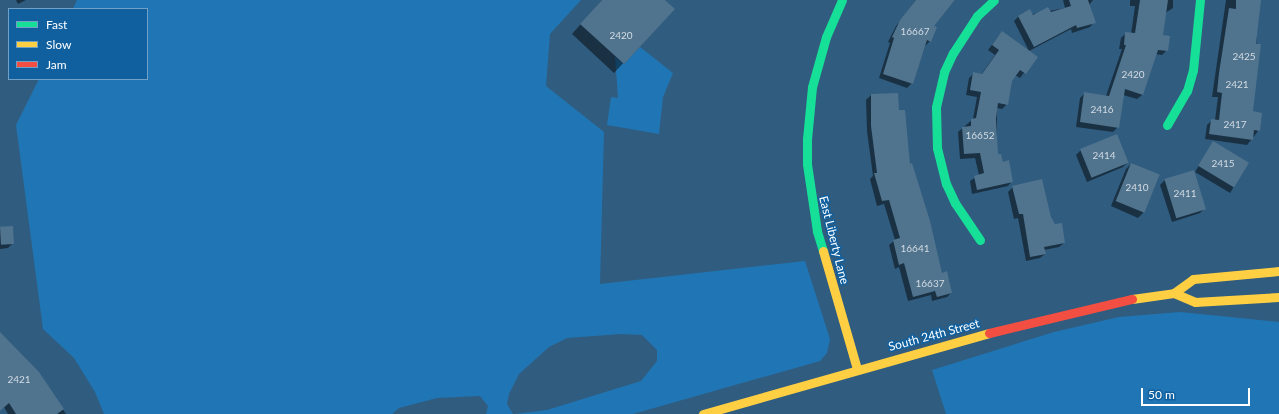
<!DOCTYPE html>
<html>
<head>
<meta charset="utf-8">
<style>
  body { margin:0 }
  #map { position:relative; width:1279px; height:414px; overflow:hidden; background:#305c7f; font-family:Lato,sans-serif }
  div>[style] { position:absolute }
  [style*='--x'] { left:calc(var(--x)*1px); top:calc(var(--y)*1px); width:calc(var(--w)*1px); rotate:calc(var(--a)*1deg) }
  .green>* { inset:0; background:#2076b4 }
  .shadow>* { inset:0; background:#0007; transform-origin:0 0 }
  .building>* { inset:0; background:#50738e; transform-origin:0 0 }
  .fast>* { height:9px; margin:-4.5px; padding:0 4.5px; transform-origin:4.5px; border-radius:4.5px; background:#16e098 }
  .slow>* { height:9px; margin:-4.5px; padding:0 4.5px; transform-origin:4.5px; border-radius:4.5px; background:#ffcf43 }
  .jam>* { height:9px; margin:-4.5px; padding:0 4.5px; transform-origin:4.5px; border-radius:4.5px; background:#f24e42 }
  span { translate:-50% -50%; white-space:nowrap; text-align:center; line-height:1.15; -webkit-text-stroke:3px #10609f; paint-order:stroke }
  .number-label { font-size:10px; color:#d3dce3 }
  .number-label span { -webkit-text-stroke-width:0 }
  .street-label { font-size:12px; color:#fff }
  .legend { position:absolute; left:8px; top:8px; width:140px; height:72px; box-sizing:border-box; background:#10609f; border:1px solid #70a0c5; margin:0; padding:5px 7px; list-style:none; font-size:12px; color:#fff }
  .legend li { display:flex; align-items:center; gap:8px; height:20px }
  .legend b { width:20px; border:1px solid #70a0c5 }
  .scale { position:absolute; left:1141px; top:388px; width:109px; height:18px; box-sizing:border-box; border:2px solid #fff; border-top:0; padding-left:5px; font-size:12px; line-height:14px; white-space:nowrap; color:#fff; -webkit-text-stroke:3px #10609f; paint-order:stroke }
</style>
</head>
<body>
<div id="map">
  <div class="green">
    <i style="clip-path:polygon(77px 0,581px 0,550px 34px,546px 86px,604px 132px,600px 284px,805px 261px,830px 339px,827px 353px,820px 361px,633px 414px,515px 414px,547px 410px,641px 381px,657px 361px,657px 350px,642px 335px,621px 334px,567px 338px,549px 347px,519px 374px,509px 394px,507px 404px,513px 414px,486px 414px,488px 406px,480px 396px,437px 398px,399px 408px,392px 414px,104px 414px,95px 392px,74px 358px,43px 329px,16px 125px,39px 79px,147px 79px,147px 9px,73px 9px)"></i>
    <i style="clip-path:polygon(640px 47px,673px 73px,663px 97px,659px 134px,607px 125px,611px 97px,618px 98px,615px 57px,624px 64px)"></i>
    <i style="clip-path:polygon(1180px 312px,1279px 322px,1279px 414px,946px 414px,932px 370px,1054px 332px,1119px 317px)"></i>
  </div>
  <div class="shadow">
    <i style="clip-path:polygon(16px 0,26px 0,18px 4px)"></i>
    <i style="clip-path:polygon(602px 0,664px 0,673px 9px,614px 73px,572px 34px)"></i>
    <i style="clip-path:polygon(916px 0,955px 0,933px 26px,930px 41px,925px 46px,912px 83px,907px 88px,879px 78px,890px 43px,888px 42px,896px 26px)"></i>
    <i style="clip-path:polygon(1063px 0,1093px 0,1089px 5px,1094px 22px,1090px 27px,1072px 33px,1071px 29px,1029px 51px,1014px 21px,1018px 17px,1065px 8px)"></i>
    <i style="clip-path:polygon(1130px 0,1173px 0,1173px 8px,1165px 13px,1162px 36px,1167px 50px,1162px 55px,1155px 54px,1142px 95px,1137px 99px,1123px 95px,1118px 127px,1113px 132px,1076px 127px,1080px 98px,1085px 93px,1106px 96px,1122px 49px,1119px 49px,1121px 38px,1126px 33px,1131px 34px,1135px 6px,1130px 6px)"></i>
    <i style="clip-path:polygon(1226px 0,1259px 0,1252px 112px,1259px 130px,1247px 145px,1205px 139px,1207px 125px,1212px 120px,1215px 120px,1218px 97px,1212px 97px)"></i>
    <i style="clip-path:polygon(998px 37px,1036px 57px,1020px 78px,1015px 75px,1011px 80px,1007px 104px,1002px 109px,997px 108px,997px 156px,1012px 181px,1008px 186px,972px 194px,970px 181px,979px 175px,975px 158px,960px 159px,958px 132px,973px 119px,977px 97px,966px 95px,969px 78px,974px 73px,981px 75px,995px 55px,988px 50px)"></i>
    <i style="clip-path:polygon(871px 95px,898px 111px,909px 165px,941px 274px,951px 293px,947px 297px,932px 301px,931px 295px,908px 301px,899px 267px,895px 269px,889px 245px,895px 240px,884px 204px,877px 206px,870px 179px,873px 176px,867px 131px,866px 100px)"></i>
    <i style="left:1213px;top:142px;width:41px;height:35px;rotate:31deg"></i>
    <i style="clip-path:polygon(1081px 150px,1128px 162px,1123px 167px,1087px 182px,1076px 155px)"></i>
    <i style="clip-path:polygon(1131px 164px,1159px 176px,1143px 213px,1138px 218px,1111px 206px,1126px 169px)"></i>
    <i style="clip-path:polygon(1165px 180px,1205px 208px,1200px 213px,1172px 222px,1160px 185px)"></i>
    <i style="clip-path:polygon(1013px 187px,1050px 217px,1064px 243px,1059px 247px,1044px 250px,1045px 254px,1040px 258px,1026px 261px,1018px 218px,1014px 219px,1008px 192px)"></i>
    <i style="clip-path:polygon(0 228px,13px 243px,8px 248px,0 249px)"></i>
    <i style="clip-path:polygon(0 333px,38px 372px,66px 414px,8px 414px,4px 407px,0 410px)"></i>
  </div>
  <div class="building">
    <i style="clip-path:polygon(602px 0,665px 0,675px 9px,624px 64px,580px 24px)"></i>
    <i style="clip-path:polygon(916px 0,955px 0,934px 26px,937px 27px,931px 42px,927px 40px,913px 84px,883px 74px,894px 38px,892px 37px,900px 20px)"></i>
    <i style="clip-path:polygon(1069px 0,1088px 0,1096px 23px,1077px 28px,1076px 25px,1034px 47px,1018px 16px,1030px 9px,1033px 15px,1048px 7px,1051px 12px,1071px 6px)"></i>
    <i style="clip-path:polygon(1140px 0,1168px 0,1163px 35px,1170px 36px,1168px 51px,1158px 50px,1143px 95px,1125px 89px,1119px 128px,1080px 122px,1084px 92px,1109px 96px,1126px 45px,1124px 45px,1125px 32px,1135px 33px)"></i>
    <i style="clip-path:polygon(1236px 0,1261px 0,1256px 44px,1261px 44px,1253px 111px,1262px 113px,1260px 131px,1254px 130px,1253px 140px,1209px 134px,1211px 119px,1219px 120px,1222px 93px,1217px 92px,1219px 73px,1229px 8px,1236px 9px)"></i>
    <i style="clip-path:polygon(1002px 31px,1038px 57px,1026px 74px,1020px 70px,1012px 81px,1008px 105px,998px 103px,996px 119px,998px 154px,1001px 154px,1003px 162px,1009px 160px,1013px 182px,977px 190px,974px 176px,984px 173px,980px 153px,964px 154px,962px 127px,971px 126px,971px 119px,976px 118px,981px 92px,970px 90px,973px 72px,982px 74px,999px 50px,992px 45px)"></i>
    <i style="clip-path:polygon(898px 93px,899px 110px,905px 110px,910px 164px,912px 163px,930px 221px,942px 273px,947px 271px,952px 293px,937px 297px,935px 291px,913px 297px,904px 263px,899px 265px,893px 240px,900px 238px,889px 200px,882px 201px,874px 173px,877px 173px,871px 126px,871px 94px)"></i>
    <i style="left:1117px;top:134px;width:31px;height:40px;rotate:68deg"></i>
    <i style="left:1213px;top:141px;width:42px;height:29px;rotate:31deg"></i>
    <i style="left:1131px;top:163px;width:31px;height:41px;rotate:22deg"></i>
    <i style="left:1194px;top:170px;width:41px;height:31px;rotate:73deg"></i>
    <i style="clip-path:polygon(1042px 179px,1051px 217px,1055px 224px,1062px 223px,1065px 243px,1044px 247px,1046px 254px,1030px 257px,1023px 214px,1019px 214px,1012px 186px)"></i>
    <i style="left:13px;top:226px;width:18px;height:13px;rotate:87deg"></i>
    <i style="clip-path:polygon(0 332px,39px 372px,64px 409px,57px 414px,16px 414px,9px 403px,0 411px)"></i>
  </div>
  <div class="fast">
    <i style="--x:1167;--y:125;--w:39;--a:-60"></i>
    <i style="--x:1187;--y:91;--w:22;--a:-74"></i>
    <i style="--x:1193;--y:70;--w:70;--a:-84.3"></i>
    <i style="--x:980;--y:240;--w:45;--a:-124"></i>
    <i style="--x:955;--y:203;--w:21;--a:-115"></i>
    <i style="--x:946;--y:184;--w:37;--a:-104"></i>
    <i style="--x:937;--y:148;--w:41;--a:-91.4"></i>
    <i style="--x:936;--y:107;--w:36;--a:-77"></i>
    <i style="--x:944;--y:72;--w:21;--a:-65"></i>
    <i style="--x:953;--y:53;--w:44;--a:-57"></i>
    <i style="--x:977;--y:16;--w:23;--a:-43"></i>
    <i style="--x:823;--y:251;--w:21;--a:-107"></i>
    <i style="--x:817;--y:231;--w:68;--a:-98.5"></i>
    <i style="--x:807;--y:164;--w:25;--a:-90"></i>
    <i style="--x:807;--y:139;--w:52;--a:-84.5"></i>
    <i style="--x:812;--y:87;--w:52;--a:-74.4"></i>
    <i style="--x:826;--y:37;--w:40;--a:-66.6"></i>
  </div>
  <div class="slow">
    <i style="--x:823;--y:251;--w:123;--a:73.9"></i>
    <i style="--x:1174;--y:293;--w:23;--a:23"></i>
    <i style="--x:1195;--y:302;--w:84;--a:-3.4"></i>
    <i style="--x:1132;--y:299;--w:42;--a:-8.1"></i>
    <i style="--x:1174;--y:293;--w:24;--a:-36"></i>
    <i style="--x:1193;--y:279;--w:86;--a:-5.3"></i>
    <i style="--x:703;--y:414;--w:297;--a:-15.8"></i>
  </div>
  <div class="jam">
    <i style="--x:989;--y:333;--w:147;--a:-13.4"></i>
  </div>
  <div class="number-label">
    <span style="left:915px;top:32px">16667</span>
    <span style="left:621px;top:36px">2420</span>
    <span style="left:1244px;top:57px">2425</span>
    <span style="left:1133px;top:75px">2420</span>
    <span style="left:1237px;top:85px">2421</span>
    <span style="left:1102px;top:110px">2416</span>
    <span style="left:1235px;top:125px">2417</span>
    <span style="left:980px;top:136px">16652</span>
    <span style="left:1104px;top:156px">2414</span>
    <span style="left:1223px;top:164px">2415</span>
    <span style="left:1137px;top:188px">2410</span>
    <span style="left:1185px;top:194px">2411</span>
    <span style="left:915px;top:249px">16641</span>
    <span style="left:930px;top:284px">16637</span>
    <span style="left:19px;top:380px">2421</span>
  </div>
  <div class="street-label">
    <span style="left:834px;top:240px;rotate:76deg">East Liberty Lane</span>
    <span style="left:934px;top:335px;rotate:-15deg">South 24th Street</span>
  </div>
  <ul class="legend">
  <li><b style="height:5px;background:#16e098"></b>Fast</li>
  <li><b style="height:5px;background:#ffcf43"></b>Slow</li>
  <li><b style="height:5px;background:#f24e42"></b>Jam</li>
  </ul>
  <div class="scale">50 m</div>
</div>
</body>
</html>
